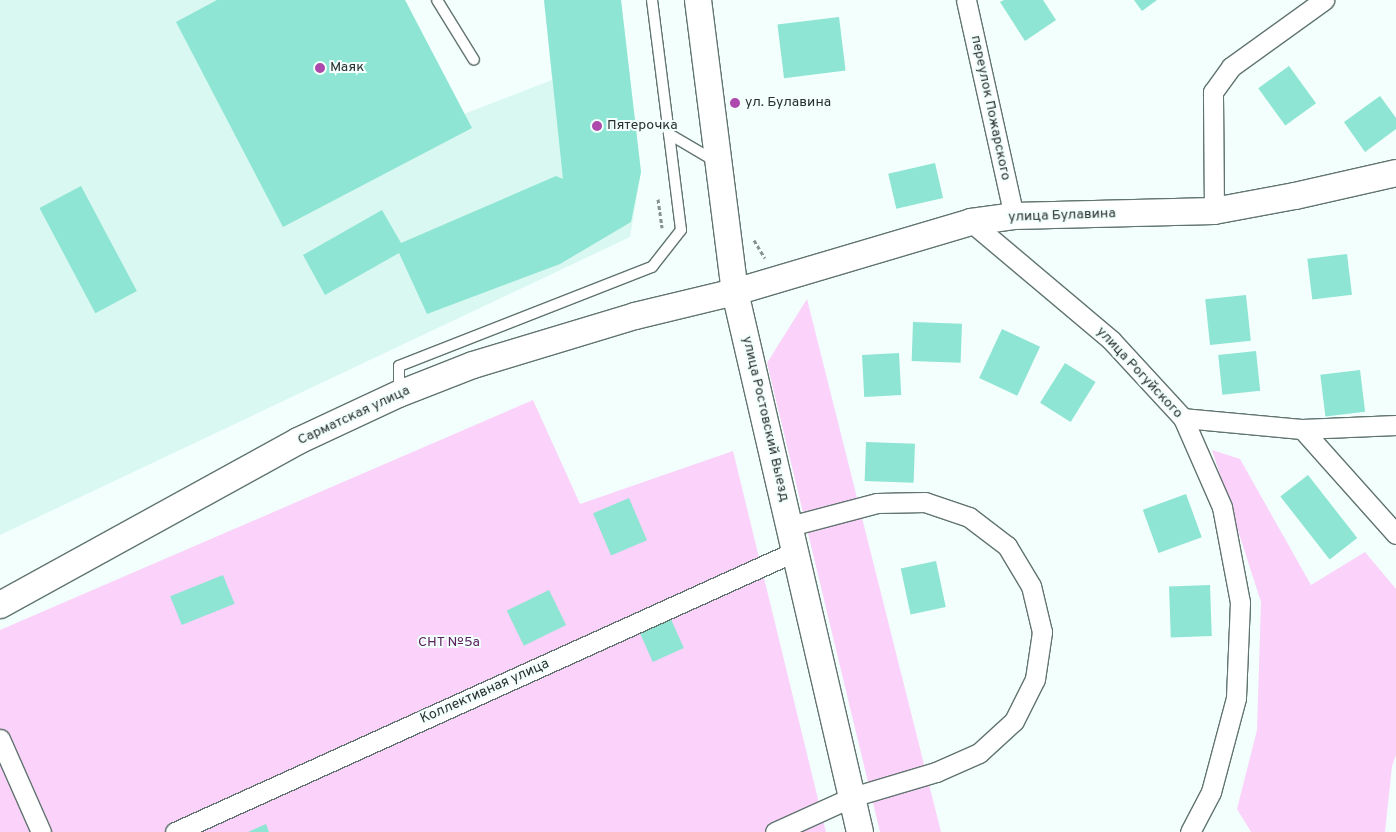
<!DOCTYPE html>
<html>
<head>
<meta charset="utf-8">
<style>
  body { margin:0 }
  #map { position:relative; width:1396px; height:832px; overflow:hidden; background:#f2fffc; font-family:Overpass,sans-serif }
  div>[style] { position:absolute }
  [style*='--x'] { left:calc(var(--x)*1px); top:calc(var(--y)*1px); width:calc(var(--w)*1px); rotate:calc(var(--a)*1deg) }
  .built>* { inset:0; background:#d9f8f1 }
  .green>* { inset:0; background:#fbd2f9 }
  .building>* { inset:0; background:#8ee5d4; transform-origin:0 0 }
  .path>* { height:3px; margin-top:-1.5px; transform-origin:0; background:repeating-linear-gradient(90deg,#86908e 0 4px,transparent 0 6.5px) }
  .roads { filter:drop-shadow(1px 0 #617470) drop-shadow(-1px 0 #617470) drop-shadow(0 1px #617470) drop-shadow(0 -1px #617470) }
  .lane>* { height:10px; margin:-5px; padding:0 5px; transform-origin:5px; border-radius:5px; background:#fff }
  .street>* { height:19px; margin:-9.5px; padding:0 9.5px; transform-origin:9.5px; border-radius:9.5px; background:#fff }
  .secondary>* { height:26px; margin:-13px; padding:0 13px; transform-origin:13px; border-radius:13px; background:#fff }
  .dots>* { width:14px; height:14px; translate:-50% -50%; box-sizing:border-box; border:2px solid #f2fffc; border-radius:50% }
  span { translate:-50% -50%; white-space:nowrap; text-align:center; line-height:1.15; -webkit-text-stroke:4px #f2fffc; paint-order:stroke }
  .poi-label { font-size:14px; color:#2a3230 }
  .left { translate:0 -50%; text-align:left }
  .street-label { font-size:14px; color:#2a3230 }
  .park-label { font-size:14px; color:#5d215d }
</style>
</head>
<body>
<div id="map">
  <div class="built">
    <i style="clip-path:polygon(0 0,405px 0,464px 114px,552px 80px,544px 0,621px 0,641px 172px,630px 237px,0 535px)"></i>
  </div>
  <div class="green">
    <i style="clip-path:polygon(807px 299px,941px 832px,880px 832px,767px 363px)"></i>
    <i style="clip-path:polygon(533px 400px,580px 504px,733px 451px,826px 832px,0 832px,0 630px)"></i>
    <i style="clip-path:polygon(1212px 450px,1240px 459px,1311px 585px,1365px 552px,1396px 589px,1396px 755px,1392px 766px,1385px 832px,1251px 832px,1237px 809px,1257px 730px,1261px 602px)"></i>
  </div>
  <div class="building">
    <i style="clip-path:polygon(217px 0,405px 0,472px 128px,283px 227px,176px 22px)"></i>
    <i style="clip-path:polygon(544px 0,621px 0,641px 172px,631px 222px,560px 264px,427px 314px,399px 253px,325px 295px,303px 255px,382px 210px,401px 243px,556px 176px,563px 179px)"></i>
    <i style="clip-path:polygon(1004px 0,1043px 0,1056px 20px,1025px 41px,1000px 2px)"></i>
    <i style="clip-path:polygon(1134px 0,1157px 0,1142px 11px)"></i>
    <i style="left:839px;top:17px;width:54px;height:62px;rotate:83deg"></i>
    <i style="left:1289px;top:66px;width:46px;height:38px;rotate:54deg"></i>
    <i style="clip-path:polygon(1380px 96px,1396px 118px,1396px 129px,1365px 152px,1344px 122px)"></i>
    <i style="left:935px;top:163px;width:36px;height:48px;rotate:77deg"></i>
    <i style="left:81px;top:186px;width:119px;height:47px;rotate:62deg"></i>
    <i style="left:1347px;top:254px;width:41px;height:40px;rotate:83deg"></i>
    <i style="left:1246px;top:295px;width:46px;height:41px;rotate:84deg"></i>
    <i style="left:913px;top:322px;width:49px;height:39px;rotate:2deg"></i>
    <i style="left:1002px;top:329px;width:42px;height:54px;rotate:25deg"></i>
    <i style="left:1256px;top:351px;width:40px;height:38px;rotate:84deg"></i>
    <i style="left:899px;top:353px;width:42px;height:37px;rotate:87deg"></i>
    <i style="left:1065px;top:363px;width:36px;height:47px;rotate:32deg"></i>
    <i style="left:1360px;top:370px;width:42px;height:40px;rotate:83deg"></i>
    <i style="left:866px;top:442px;width:49px;height:39px;rotate:2deg"></i>
    <i style="left:1308px;top:475px;width:80px;height:35px;rotate:52deg"></i>
    <i style="left:1186px;top:494px;width:46px;height:46px;rotate:70deg"></i>
    <i style="left:629px;top:498px;width:46px;height:39px;rotate:67deg"></i>
    <i style="left:936px;top:561px;width:47px;height:36px;rotate:78deg"></i>
    <i style="left:223px;top:575px;width:31px;height:57px;rotate:68deg"></i>
    <i style="left:1210px;top:585px;width:51px;height:41px;rotate:88deg"></i>
    <i style="left:549px;top:590px;width:39px;height:47px;rotate:64deg"></i>
    <i style="left:670px;top:617px;width:34px;height:34px;rotate:66deg"></i>
    <i style="clip-path:polygon(266px 824px,269px 832px,248px 832px)"></i>
  </div>
  <div class="path">
    <i style="--x:658;--y:199;--w:29;--a:82"></i>
    <i style="--x:754;--y:240;--w:21;--a:59"></i>
  </div>
  <div class="roads">
    <div class="lane">
      <i style="--x:437;--y:0;--w:70;--a:58.3"></i>
      <i style="--x:652;--y:0;--w:135;--a:82.8"></i>
      <i style="--x:669;--y:134;--w:53;--a:30.4"></i>
      <i style="--x:399;--y:392;--w:26;--a:-90"></i>
      <i style="--x:399;--y:366;--w:272;--a:-21.4"></i>
      <i style="--x:652;--y:267;--w:47;--a:-51.9"></i>
      <i style="--x:681;--y:230;--w:97;--a:-97.1"></i>
    </div>
    <div class="street">
      <i style="--x:966;--y:0;--w:221;--a:77.5"></i>
      <i style="--x:1214;--y:211;--w:119;--a:-90.5"></i>
      <i style="--x:1213;--y:92;--w:31;--a:-54"></i>
      <i style="--x:1231;--y:67;--w:115;--a:-35.8"></i>
      <i style="--x:971;--y:222;--w:183;--a:40.1"></i>
      <i style="--x:1111;--y:340;--w:106;--a:47.3"></i>
      <i style="--x:1183;--y:418;--w:97;--a:66.3"></i>
      <i style="--x:1222;--y:507;--w:97;--a:79.3"></i>
      <i style="--x:1240;--y:602;--w:96;--a:92.4"></i>
      <i style="--x:1236;--y:698;--w:97;--a:104.9"></i>
      <i style="--x:1211;--y:792;--w:45;--a:117.7"></i>
      <i style="--x:1183;--y:418;--w:120;--a:5.3"></i>
      <i style="--x:1302;--y:429;--w:141;--a:48.2"></i>
      <i style="--x:1302;--y:429;--w:94;--a:-2.4"></i>
      <i style="--x:0;--y:739;--w:102;--a:66.2"></i>
      <i style="--x:175;--y:832;--w:682;--a:-24.35"></i>
      <i style="--x:775;--y:832;--w:85;--a:-24.4"></i>
      <i style="--x:852;--y:797;--w:88;--a:-16.6"></i>
      <i style="--x:936;--y:772;--w:47;--a:-23.8"></i>
      <i style="--x:979;--y:753;--w:47;--a:-42.4"></i>
      <i style="--x:1014;--y:721;--w:47;--a:-63.4"></i>
      <i style="--x:1035;--y:679;--w:48;--a:-81.5"></i>
      <i style="--x:1042;--y:632;--w:47;--a:-103.4"></i>
      <i style="--x:1031;--y:586;--w:47;--a:-121"></i>
      <i style="--x:1007;--y:546;--w:48;--a:-142.7"></i>
      <i style="--x:969;--y:517;--w:46;--a:-161.2"></i>
      <i style="--x:925;--y:502;--w:48;--a:178.8"></i>
      <i style="--x:877;--y:503;--w:90;--a:165.2"></i>
    </div>
    <div class="secondary">
      <i style="--x:698;--y:0;--w:294;--a:82.8"></i>
      <i style="--x:735;--y:292;--w:554;--a:76.97"></i>
      <i style="--x:0;--y:605;--w:340;--a:-28.8"></i>
      <i style="--x:298;--y:441;--w:111;--a:-25"></i>
      <i style="--x:399;--y:394;--w:79;--a:-21.4"></i>
      <i style="--x:473;--y:365;--w:169;--a:-16.8"></i>
      <i style="--x:635;--y:316;--w:103;--a:-13.5"></i>
      <i style="--x:735;--y:292;--w:246;--a:-16.5"></i>
      <i style="--x:971;--y:222;--w:43;--a:-7.9"></i>
      <i style="--x:1014;--y:216;--w:200;--a:-1.4"></i>
      <i style="--x:1214;--y:211;--w:82;--a:-10.5"></i>
      <i style="--x:1295;--y:196;--w:104;--a:-12.8"></i>
    </div>
  </div>
  <div class="dots">
    <i style="left:320px;top:68px;background:#ad48ad"></i>
    <i style="left:735px;top:103px;background:#ad48ad"></i>
    <i style="left:597px;top:126px;background:#ad48ad"></i>
  </div>
  <div class="poi-label">
    <span class="left" style="left:330px;top:68px">Маяк</span>
    <span class="left" style="left:745px;top:103px">ул. Булавина</span>
    <span class="left" style="left:607px;top:126px">Пятерочка</span>
  </div>
  <div class="street-label">
    <span style="left:990px;top:108px;rotate:78deg">переулок Пожарского</span>
    <span style="left:1062px;top:216px;rotate:-2deg">улица Булавина</span>
    <span style="left:1139px;top:373px;rotate:47deg">улица Рогуйского</span>
    <span style="left:354px;top:416px;rotate:-25deg">Сарматская улица</span>
    <span style="left:765px;top:419px;rotate:77deg">улица Ростовский Выезд</span>
    <span style="left:485px;top:692px;rotate:-24deg">Коллективная улица</span>
  </div>
  <div class="park-label">
    <span style="left:449px;top:643px">СНТ №5а</span>
  </div>
</div>
</body>
</html>
